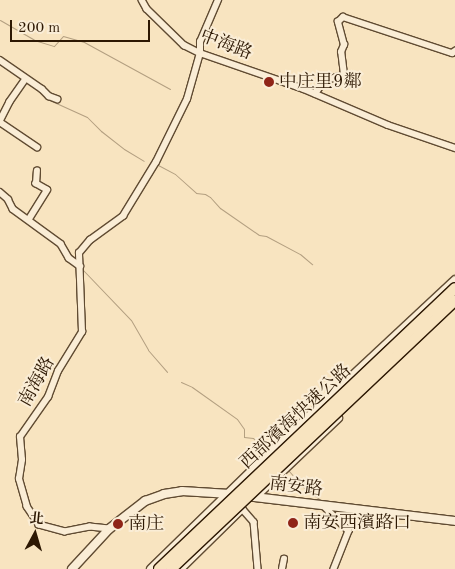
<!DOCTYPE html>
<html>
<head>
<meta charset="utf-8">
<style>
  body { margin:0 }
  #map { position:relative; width:455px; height:569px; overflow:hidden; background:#f8e4c0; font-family:"Old Standard TT","Noto Serif TC",serif }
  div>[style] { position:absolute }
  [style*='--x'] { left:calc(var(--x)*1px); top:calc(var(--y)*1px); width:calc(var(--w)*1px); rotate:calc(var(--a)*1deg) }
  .stream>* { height:1px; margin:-0.5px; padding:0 0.5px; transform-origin:0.5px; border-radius:0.5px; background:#b39f80 }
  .roads { filter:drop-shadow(1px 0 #604b32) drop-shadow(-1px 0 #604b32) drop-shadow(0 1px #604b32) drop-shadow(0 -1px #604b32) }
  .street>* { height:5.5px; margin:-2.75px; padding:0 2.75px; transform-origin:2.75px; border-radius:2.75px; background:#faedd6 }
  .secondary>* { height:8px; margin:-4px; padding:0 4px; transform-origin:4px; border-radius:4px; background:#faedd6 }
  .bridges { filter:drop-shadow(1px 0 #2d1803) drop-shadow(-1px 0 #2d1803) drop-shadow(0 1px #2d1803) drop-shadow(0 -1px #2d1803) }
  .highway-bridge>* { height:10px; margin:-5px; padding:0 5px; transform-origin:5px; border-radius:5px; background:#f8e4c0 }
  .dots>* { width:14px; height:14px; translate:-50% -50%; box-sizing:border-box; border:2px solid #faedd6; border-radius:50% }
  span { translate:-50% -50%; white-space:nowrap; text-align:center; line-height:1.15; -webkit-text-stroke:4px #faedd6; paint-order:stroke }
  .street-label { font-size:18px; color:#2d1803 }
  .poi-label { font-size:18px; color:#2d1803 }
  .left { translate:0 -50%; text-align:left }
  .north { position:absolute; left:10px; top:509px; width:50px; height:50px; -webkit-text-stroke:4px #faedd6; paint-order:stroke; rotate:6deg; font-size:14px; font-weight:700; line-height:20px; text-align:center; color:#2d1803 }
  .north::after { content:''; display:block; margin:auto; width:18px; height:22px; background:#2d1803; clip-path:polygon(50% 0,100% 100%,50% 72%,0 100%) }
  .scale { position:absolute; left:10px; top:20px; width:140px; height:22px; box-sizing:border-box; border:2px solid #2d1803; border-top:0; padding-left:6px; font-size:15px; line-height:18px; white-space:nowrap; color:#2d1803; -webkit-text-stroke:4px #faedd6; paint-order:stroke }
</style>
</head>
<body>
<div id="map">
  <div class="stream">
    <i style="--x:0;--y:20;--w:39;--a:30"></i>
    <i style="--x:34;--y:40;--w:21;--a:17"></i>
    <i style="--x:54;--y:46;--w:13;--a:-48"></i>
    <i style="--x:63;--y:36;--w:22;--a:16"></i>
    <i style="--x:84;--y:42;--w:98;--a:28.7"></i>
    <i style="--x:0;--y:64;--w:27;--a:34"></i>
    <i style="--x:27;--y:82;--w:10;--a:37"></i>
    <i style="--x:41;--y:91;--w:8;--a:60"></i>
    <i style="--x:45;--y:98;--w:46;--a:24.3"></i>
    <i style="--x:87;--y:117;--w:20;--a:45"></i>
    <i style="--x:101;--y:131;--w:29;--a:38"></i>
    <i style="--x:124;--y:149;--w:23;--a:31"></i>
    <i style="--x:158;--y:165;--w:19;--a:28"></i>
    <i style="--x:175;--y:174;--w:28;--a:42"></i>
    <i style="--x:196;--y:193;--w:9;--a:6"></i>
    <i style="--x:205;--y:194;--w:6;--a:31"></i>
    <i style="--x:210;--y:197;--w:15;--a:48"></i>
    <i style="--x:220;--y:208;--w:47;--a:34.7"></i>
    <i style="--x:259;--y:235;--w:7;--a:8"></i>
    <i style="--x:266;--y:236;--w:38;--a:28"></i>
    <i style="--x:300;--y:254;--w:16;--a:40"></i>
    <i style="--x:0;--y:196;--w:8;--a:40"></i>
    <i style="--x:42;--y:233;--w:23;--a:40"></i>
    <i style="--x:70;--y:261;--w:6;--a:45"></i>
    <i style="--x:83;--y:270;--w:69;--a:46.2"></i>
    <i style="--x:131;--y:320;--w:34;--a:60"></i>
    <i style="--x:148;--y:350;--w:29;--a:49"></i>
    <i style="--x:181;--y:382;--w:12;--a:24"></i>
    <i style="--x:192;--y:387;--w:55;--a:35.4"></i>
    <i style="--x:237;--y:419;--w:12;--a:55"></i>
    <i style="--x:244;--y:429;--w:8;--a:90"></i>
    <i style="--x:244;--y:437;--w:9;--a:6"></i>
    <i style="--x:253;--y:438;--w:19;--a:39"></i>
    <i style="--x:288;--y:470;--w:25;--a:48"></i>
    <i style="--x:305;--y:489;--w:19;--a:35"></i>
  </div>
  <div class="roads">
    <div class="street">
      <i style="--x:142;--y:0;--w:10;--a:61"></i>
      <i style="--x:147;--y:9;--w:52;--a:44.2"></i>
      <i style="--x:184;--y:45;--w:18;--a:27"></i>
      <i style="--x:200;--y:53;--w:110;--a:19.1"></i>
      <i style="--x:304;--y:89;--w:91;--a:23.2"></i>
      <i style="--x:388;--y:125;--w:71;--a:18.9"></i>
      <i style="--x:0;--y:60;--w:51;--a:34.6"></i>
      <i style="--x:42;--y:89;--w:10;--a:45"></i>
      <i style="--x:49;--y:96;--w:9;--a:21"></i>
      <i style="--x:26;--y:79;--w:28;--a:125"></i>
      <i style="--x:10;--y:102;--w:22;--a:117"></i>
      <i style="--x:0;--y:122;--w:45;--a:34"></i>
      <i style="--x:315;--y:94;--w:16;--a:-55"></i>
      <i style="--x:324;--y:81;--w:21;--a:-17"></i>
      <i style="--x:344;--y:75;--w:23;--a:-97"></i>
      <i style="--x:341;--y:52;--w:8;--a:-67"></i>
      <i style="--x:344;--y:45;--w:24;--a:-105"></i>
      <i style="--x:338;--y:22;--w:7;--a:-45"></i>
      <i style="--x:343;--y:17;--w:115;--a:18.3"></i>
      <i style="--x:452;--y:53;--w:4;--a:-34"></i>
      <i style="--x:0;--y:192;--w:11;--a:41"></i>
      <i style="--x:8;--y:199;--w:11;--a:63"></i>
      <i style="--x:13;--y:209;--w:59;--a:36.1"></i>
      <i style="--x:61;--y:244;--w:16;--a:60"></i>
      <i style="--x:69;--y:258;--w:14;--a:36"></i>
      <i style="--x:29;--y:219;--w:34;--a:-58"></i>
      <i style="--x:47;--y:190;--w:13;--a:-151"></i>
      <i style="--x:36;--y:184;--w:13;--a:-86"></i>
      <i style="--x:240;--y:506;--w:21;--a:49"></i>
      <i style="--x:254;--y:522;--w:47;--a:85.1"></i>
      <i style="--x:324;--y:506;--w:35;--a:45"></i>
      <i style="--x:349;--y:531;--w:41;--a:111.5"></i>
      <i style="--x:109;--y:529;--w:19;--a:-174"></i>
      <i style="--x:90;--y:527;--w:25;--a:169"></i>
      <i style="--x:65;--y:532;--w:27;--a:-165"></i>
      <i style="--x:39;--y:525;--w:22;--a:-124"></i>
      <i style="--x:27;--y:507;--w:29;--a:-106"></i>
      <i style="--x:19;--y:479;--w:19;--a:-81"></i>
      <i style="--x:22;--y:460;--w:23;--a:-95"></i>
      <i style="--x:20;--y:437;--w:49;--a:-55"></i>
      <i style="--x:48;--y:397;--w:28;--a:-69"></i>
      <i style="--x:58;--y:371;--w:46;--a:-58.4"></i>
      <i style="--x:82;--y:332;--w:79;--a:-92.2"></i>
      <i style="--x:79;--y:253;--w:17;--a:-50"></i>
      <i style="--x:90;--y:240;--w:41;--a:-36"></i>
      <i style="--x:123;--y:216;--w:63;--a:-58.6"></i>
      <i style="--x:156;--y:162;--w:70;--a:-63.8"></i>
      <i style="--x:187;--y:99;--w:48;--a:-74.2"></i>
      <i style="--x:200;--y:53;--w:11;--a:-90"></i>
      <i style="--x:200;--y:42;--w:46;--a:-66.8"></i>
      <i style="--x:282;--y:569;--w:10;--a:-79"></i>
    </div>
    <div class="secondary">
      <i style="--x:259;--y:493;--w:109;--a:-43.5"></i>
      <i style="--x:246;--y:496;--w:210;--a:6.8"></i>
      <i style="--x:72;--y:569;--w:54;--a:-47.2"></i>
      <i style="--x:109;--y:529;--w:46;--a:-37.9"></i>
      <i style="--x:145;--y:501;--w:20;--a:-20"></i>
      <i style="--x:164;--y:494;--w:18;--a:-9"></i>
      <i style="--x:182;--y:491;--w:48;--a:3.6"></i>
      <i style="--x:151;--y:569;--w:170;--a:-44.3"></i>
      <i style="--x:273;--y:450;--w:249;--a:-43"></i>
      <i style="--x:180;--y:569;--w:86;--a:-44.5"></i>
    </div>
  </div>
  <div class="bridges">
    <div class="highway-bridge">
      <i style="--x:159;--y:569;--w:408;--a:-43.5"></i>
      <i style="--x:171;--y:569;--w:391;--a:-43.4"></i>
    </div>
  </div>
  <div class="dots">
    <i style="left:269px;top:82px;background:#8f2418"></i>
    <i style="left:293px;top:523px;background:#8f2418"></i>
    <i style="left:118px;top:524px;background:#8f2418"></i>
  </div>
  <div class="street-label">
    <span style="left:226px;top:45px;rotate:21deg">中海路</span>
    <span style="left:37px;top:382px;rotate:-61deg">南海路</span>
    <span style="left:296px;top:417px;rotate:-43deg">西部濱海快速公路</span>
    <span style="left:296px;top:487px;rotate:7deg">南安路</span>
  </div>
  <div class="poi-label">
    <span class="left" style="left:279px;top:82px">中庄里9鄰</span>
    <span class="left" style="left:303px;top:523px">南安西濱路口</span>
    <span class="left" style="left:128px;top:524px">南庄</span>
  </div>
  <div class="north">北</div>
  <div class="scale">200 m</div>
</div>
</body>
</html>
